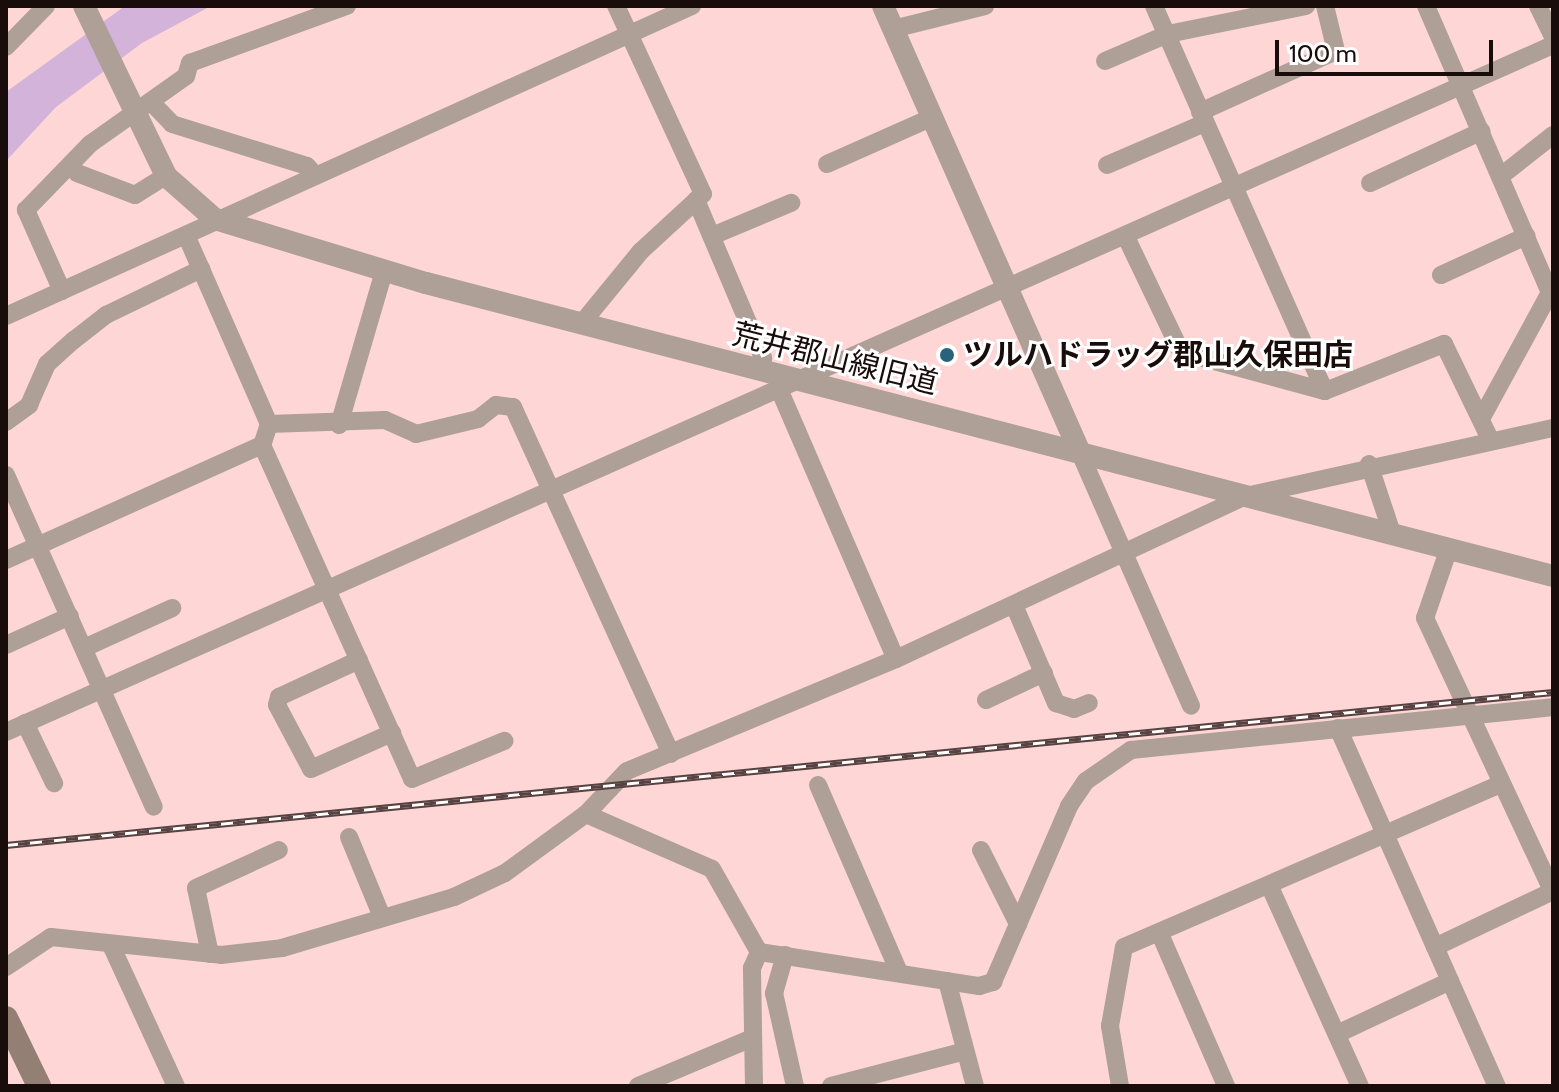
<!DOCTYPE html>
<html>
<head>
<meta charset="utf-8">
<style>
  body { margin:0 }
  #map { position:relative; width:1559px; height:1092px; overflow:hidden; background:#fed6d5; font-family:Cabin,"Noto Sans JP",sans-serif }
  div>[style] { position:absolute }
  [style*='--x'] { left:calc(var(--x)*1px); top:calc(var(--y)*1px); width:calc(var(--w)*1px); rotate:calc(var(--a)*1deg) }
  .water>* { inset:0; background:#d4b3db }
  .minor>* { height:18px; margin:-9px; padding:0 9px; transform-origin:9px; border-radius:9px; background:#ae9f97 }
  .tertiary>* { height:22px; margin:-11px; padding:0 11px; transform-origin:11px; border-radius:11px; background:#ae9f97 }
  .secondary>* { height:24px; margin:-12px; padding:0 12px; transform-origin:12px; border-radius:12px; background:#947f74 }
  .rail>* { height:7px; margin-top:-3.5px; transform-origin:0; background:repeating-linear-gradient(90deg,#fff 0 12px,#554241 0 24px); box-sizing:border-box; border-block:2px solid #554241 }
  .dots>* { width:22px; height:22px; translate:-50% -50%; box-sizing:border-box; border:4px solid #fff; border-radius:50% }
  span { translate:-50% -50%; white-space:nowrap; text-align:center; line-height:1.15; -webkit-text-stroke:6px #fff; paint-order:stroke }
  .poi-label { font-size:30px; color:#190d0c; font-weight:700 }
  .left { translate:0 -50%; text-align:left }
  .street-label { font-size:30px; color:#190d0c }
  .frame { position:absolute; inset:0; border:8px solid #190d0c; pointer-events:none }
  .scale { position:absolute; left:1275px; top:40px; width:218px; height:36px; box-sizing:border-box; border:4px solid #190d0c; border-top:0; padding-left:10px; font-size:24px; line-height:28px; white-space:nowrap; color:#190d0c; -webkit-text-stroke:6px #fff; paint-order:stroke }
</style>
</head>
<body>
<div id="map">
  <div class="water">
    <i style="clip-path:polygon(125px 6px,211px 6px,142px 43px,56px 107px,6px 161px,6px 92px)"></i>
  </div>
  <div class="minor">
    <i style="--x:1154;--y:6;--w:421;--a:66.1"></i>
    <i style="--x:1325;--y:391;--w:128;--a:-21.6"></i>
    <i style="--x:1444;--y:344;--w:106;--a:64.2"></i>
    <i style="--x:1426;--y:6;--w:312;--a:66.6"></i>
    <i style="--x:1538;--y:6;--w:34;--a:64"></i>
    <i style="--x:893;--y:29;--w:95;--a:-14"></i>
    <i style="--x:6;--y:47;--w:57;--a:-45.7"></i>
    <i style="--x:1105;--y:61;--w:69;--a:-23.2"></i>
    <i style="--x:1168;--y:34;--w:141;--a:-11.5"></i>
    <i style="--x:151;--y:102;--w:30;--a:46"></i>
    <i style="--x:172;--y:124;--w:141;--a:17.3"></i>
    <i style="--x:307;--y:166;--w:12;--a:48"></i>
    <i style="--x:1200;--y:112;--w:149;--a:-24.2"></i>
    <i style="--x:1336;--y:51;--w:46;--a:-103.7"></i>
    <i style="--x:827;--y:164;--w:114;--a:-23.9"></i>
    <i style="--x:1107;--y:165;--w:107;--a:-23.2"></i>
    <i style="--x:77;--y:173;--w:62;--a:20.8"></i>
    <i style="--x:135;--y:195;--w:36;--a:-32"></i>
    <i style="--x:1501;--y:176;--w:66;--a:-38.3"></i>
    <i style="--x:1370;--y:183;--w:123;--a:-24.9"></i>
    <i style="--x:696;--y:200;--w:172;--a:67"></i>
    <i style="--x:763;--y:358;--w:13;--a:113"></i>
    <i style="--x:186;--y:235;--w:206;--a:66.3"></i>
    <i style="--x:269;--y:424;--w:22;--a:108"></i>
    <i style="--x:262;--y:445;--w:366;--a:65.8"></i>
    <i style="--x:412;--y:779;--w:100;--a:-22.4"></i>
    <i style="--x:712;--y:236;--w:86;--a:-22.7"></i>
    <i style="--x:1126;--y:237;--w:127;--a:64.4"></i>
    <i style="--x:1181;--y:352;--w:149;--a:15.2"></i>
    <i style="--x:1441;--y:275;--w:94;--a:-24.6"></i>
    <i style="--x:62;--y:291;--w:89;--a:-114"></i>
    <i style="--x:26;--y:210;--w:92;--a:-45.9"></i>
    <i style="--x:90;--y:144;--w:118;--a:-35.3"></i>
    <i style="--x:186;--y:76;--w:14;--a:-73"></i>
    <i style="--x:190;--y:63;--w:167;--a:-20"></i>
    <i style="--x:6;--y:316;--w:753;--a:-24.32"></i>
    <i style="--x:582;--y:323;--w:93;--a:-50.7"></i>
    <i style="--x:641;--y:251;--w:84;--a:-42.6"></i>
    <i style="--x:703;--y:194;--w:207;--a:-114.8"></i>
    <i style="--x:779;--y:389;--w:294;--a:66.6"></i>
    <i style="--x:1481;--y:419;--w:150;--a:-61.4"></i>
    <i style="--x:6;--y:422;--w:29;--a:-36"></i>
    <i style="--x:29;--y:405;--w:45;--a:-66.3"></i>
    <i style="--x:47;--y:364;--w:36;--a:-42"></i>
    <i style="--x:74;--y:340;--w:41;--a:-38"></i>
    <i style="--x:106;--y:315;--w:106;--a:-25.8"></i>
    <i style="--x:269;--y:424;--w:116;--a:-2"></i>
    <i style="--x:385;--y:420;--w:34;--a:24"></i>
    <i style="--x:416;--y:434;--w:64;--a:-13.6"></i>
    <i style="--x:478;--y:419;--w:23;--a:-38"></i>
    <i style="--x:496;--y:405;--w:17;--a:7"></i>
    <i style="--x:513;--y:407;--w:381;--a:65.5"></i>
    <i style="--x:339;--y:425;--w:160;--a:-73.7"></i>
    <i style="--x:1080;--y:453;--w:276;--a:66.3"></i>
    <i style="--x:1369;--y:464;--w:73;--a:71.6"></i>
    <i style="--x:6;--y:475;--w:363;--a:66"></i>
    <i style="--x:1449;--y:548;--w:74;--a:108.9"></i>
    <i style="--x:1425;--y:618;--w:302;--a:65"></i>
    <i style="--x:6;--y:560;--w:281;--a:-24.2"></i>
    <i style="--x:1014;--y:605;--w:107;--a:66.8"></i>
    <i style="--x:1056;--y:703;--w:19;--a:18"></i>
    <i style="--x:1074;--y:709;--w:16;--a:-22"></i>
    <i style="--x:6;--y:645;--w:70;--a:-24.4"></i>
    <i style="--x:84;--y:648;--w:97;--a:-24.4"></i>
    <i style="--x:359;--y:660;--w:88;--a:155.2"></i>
    <i style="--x:279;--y:697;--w:8;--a:104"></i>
    <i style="--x:277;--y:705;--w:72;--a:62"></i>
    <i style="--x:311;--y:769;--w:89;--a:-24"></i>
    <i style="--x:986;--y:700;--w:64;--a:-25"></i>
    <i style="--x:25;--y:723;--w:67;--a:64.2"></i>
    <i style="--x:1338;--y:728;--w:392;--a:66.1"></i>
    <i style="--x:6;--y:732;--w:1693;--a:-23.95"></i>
    <i style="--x:818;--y:785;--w:204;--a:66.6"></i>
    <i style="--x:586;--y:814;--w:137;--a:23.6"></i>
    <i style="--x:712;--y:869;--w:95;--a:60.5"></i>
    <i style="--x:759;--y:952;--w:223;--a:8.8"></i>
    <i style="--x:979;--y:986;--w:15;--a:-16"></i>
    <i style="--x:993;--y:982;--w:192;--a:-66.6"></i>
    <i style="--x:1069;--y:806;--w:30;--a:-56"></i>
    <i style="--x:1086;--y:781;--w:55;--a:-34.6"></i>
    <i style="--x:1131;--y:750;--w:424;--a:-5.8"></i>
    <i style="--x:349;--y:837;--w:87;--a:67.6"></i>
    <i style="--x:981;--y:850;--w:83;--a:63.4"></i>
    <i style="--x:1270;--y:887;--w:218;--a:65.7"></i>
    <i style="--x:1160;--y:934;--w:166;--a:66.5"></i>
    <i style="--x:111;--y:945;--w:155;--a:65.3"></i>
    <i style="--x:1435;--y:947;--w:131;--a:-25.4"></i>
    <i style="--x:210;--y:954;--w:67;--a:-102"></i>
    <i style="--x:196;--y:888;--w:91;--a:-24.6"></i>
    <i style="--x:785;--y:955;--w:40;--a:106"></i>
    <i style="--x:774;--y:993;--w:95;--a:77.3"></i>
    <i style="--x:6;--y:967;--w:54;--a:-33.7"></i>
    <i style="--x:51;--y:937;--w:171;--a:6"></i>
    <i style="--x:221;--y:955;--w:61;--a:-6.5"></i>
    <i style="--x:282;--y:948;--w:179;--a:-16.5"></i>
    <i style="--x:454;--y:897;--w:56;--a:-25.2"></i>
    <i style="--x:505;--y:873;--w:100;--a:-36.1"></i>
    <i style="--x:586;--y:814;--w:59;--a:-46.4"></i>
    <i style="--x:627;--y:771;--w:291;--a:-22.6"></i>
    <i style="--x:896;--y:659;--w:386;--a:-25"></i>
    <i style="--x:1246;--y:496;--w:314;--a:-12.5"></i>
    <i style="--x:947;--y:981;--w:109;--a:75.1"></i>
    <i style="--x:1337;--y:1034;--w:125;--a:-25.1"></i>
    <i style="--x:638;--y:1086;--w:124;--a:-22.8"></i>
    <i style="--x:754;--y:1086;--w:118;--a:-91"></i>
    <i style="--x:752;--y:968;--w:17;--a:-66"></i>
    <i style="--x:831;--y:1086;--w:138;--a:-14.6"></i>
    <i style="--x:1120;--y:1086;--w:61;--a:-99.5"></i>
    <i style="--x:1110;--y:1026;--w:80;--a:-80"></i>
    <i style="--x:1124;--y:947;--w:411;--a:-23.4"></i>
  </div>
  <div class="tertiary">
    <i style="--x:84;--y:6;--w:189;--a:64.2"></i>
    <i style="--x:166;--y:176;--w:65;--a:41.3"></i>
    <i style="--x:215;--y:219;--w:220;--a:16.9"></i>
    <i style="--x:426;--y:283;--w:1164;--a:14.57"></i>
    <i style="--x:883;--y:6;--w:488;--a:66.2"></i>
  </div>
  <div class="secondary">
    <i style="--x:6;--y:1018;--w:76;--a:64.1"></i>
  </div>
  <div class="rail">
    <i style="--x:6;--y:845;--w:1555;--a:-5.65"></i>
  </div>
  <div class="dots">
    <i style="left:947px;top:355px;background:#28627b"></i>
  </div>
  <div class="poi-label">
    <span class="left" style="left:963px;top:355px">ツルハドラッグ郡山久保田店</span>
  </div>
  <div class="street-label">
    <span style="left:835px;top:359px;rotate:14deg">荒井郡山線旧道</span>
  </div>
  <div class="frame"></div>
  <div class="scale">100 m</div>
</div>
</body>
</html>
